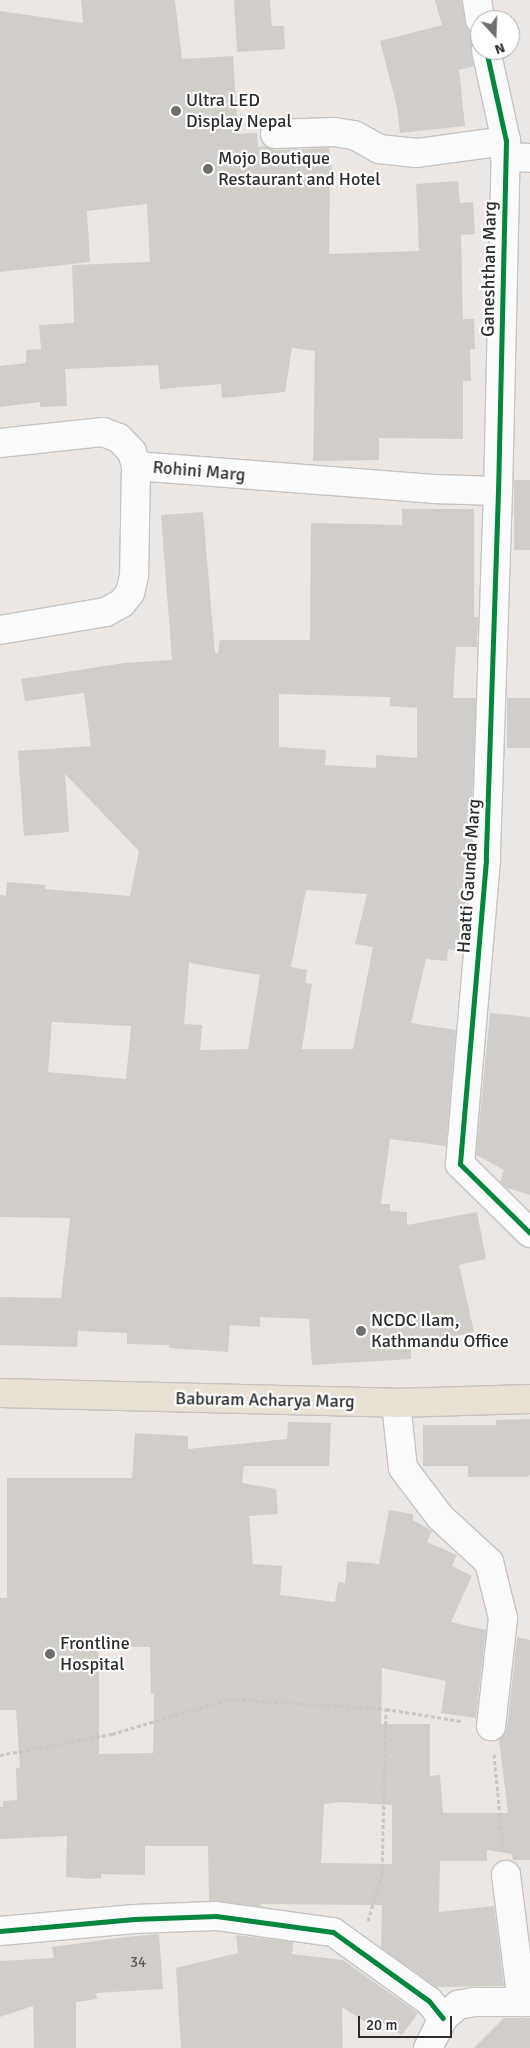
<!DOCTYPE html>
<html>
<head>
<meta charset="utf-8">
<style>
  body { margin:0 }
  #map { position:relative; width:530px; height:2048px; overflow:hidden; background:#ece7e2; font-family:Signika,sans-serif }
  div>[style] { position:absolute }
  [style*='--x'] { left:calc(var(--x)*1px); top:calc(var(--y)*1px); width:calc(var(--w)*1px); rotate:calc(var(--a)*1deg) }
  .building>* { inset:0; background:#d1cdc9; transform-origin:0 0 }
  .path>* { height:3px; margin-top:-1.5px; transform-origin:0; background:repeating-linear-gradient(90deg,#c8c8c8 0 4px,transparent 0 6.5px) }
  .roads { filter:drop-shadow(1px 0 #c5c4c3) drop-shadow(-1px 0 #c5c4c3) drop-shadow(0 1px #c5c4c3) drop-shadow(0 -1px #c5c4c3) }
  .minor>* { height:28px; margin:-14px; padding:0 14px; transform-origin:14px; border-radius:14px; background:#fcfbfb }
  .major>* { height:28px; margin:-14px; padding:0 14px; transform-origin:14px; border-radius:14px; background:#e9e1d4 }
  .cycleway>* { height:5px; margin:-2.5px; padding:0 2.5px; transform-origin:2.5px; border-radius:2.5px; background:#00873e }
  .dots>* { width:14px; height:14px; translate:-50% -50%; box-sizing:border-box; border:2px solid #fff; border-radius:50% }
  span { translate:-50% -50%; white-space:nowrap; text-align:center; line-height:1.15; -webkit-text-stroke:4.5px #fff; paint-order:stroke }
  .number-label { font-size:15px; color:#585756 }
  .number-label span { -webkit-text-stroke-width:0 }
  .poi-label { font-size:18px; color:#2d2d2d }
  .left { translate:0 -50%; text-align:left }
  .street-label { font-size:18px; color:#2d2d2d }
  .north { position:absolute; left:470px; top:10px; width:50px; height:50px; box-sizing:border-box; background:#fff; border:1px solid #ababab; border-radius:50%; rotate:160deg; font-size:14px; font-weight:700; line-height:20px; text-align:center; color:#2d2d2d }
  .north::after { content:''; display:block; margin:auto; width:18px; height:22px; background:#706e6c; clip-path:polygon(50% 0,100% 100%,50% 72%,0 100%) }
  .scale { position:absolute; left:358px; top:2016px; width:94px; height:22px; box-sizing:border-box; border:2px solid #2d2d2d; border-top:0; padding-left:6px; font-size:15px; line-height:18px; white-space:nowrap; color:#2d2d2d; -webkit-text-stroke:4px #fff; paint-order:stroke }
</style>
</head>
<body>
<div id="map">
  <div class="building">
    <i style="clip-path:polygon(81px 0,175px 0,182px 59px,233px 56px,238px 134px,257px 133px,258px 147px,266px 146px,275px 150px,329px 148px,332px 169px,330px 169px,329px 254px,419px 251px,416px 184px,458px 181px,460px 203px,473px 202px,475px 234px,461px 235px,463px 319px,474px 319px,475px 349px,470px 349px,471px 381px,463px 381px,463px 439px,379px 438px,379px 460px,313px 461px,315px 351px,292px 348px,285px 392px,222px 398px,221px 384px,160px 389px,158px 365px,65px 369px,67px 406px,40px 407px,40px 402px,0 407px,0 366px,26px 363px,26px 350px,41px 349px,39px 325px,74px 323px,72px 265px,150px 262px,147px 204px,87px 211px,90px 262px,0 272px,0 11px,83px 23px)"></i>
    <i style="clip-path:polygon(234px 0,270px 0,272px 26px,284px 26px,285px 49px,237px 52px)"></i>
    <i style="clip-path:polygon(435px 0,462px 0,465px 22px,474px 41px,471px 53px,474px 66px,459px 70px,465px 126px,400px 133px,397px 107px,380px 41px,442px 25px)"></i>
    <i style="left:514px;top:480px;width:16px;height:70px"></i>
    <i style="clip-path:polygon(evenodd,402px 509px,474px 509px,474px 617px,478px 617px,477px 647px,456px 647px,453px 698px,476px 698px,470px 859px,460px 951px,448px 949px,447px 961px,426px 959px,411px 1023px,456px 1030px,446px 1146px,390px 1139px,381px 1204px,390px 1204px,390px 1211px,407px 1212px,407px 1225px,477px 1212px,486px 1259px,459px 1265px,474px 1332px,411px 1346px,411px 1359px,312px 1365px,309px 1319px,260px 1317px,260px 1327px,230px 1325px,228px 1352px,169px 1348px,169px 1345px,127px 1344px,127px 1333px,78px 1331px,77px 1347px,0 1345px,0 1297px,61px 1298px,70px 1218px,0 1217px,0 895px,6px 896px,7px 882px,45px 885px,45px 889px,130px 896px,139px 851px,65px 774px,69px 832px,24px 836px,18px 751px,91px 746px,84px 693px,25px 701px,21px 679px,124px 663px,172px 660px,161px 515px,203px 512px,215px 653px,218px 653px,220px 640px,310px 640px,311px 523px,402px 525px,402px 509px,279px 694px,390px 697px,390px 706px,417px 708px,417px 758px,376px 755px,376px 768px,325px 765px,326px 750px,279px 747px,279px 694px,402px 509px,306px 890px,367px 894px,355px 944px,373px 947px,353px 1049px,302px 1049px,312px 984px,305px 983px,307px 970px,291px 967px,306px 890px,402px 509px,189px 963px,260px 975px,248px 1049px,200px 1050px,202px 1025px,184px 1024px,189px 963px,402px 509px,52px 1022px,131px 1026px,126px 1079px,48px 1072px,52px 1022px)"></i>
    <i style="left:507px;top:698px;width:23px;height:50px"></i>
    <i style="clip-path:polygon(490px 1013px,530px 1017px,530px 1195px,507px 1188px,500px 1182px,504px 1170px,476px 1155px)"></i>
    <i style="clip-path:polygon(530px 1419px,530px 1475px,527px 1477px,468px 1477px,468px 1466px,423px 1466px,423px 1425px,496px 1425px,496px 1420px)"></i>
    <i style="clip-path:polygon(evenodd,288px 1422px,331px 1423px,329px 1466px,244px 1466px,242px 1483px,276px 1489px,278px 1514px,249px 1516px,253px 1564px,282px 1566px,280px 1595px,335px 1602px,338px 1582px,345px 1583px,347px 1561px,379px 1564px,389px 1510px,413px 1514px,413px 1520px,432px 1531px,427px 1542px,457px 1555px,452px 1566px,472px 1576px,451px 1622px,486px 1630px,476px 1718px,441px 1713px,446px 1681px,382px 1668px,381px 1724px,430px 1724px,430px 1776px,440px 1775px,443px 1813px,508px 1813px,499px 1739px,507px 1728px,517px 1637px,530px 1640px,530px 1860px,513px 1860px,512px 1854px,487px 1850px,487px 1861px,440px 1861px,439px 1912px,494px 1906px,504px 1986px,436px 1987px,381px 1948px,382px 1905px,259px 1904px,264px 1907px,209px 1901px,208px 1846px,145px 1846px,145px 1875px,101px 1874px,101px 1878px,90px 1879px,66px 1877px,67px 1836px,0 1839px,0 1807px,3px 1807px,3px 1801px,17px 1800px,16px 1768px,20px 1768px,16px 1710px,0 1710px,0 1598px,7px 1598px,7px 1478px,132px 1478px,135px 1433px,188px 1436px,188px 1449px,287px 1439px,288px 1422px,99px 1647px,150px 1647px,151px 1694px,154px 1694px,153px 1753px,99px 1754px,99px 1647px,288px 1422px,342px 1802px,392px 1805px,392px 1864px,321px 1863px,324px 1804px,342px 1802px)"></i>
    <i style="clip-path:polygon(159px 1934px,163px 1989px,96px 1993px,97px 1999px,76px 2002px,76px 2048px,34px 2048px,33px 2006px,0 2017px,0 1961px,54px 1958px,52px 1947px,125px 1937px)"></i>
    <i style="clip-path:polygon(236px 1935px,293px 1942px,292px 1954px,343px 1960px,418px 2013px,402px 2035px,373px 2016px,368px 2024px,342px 2007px,343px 2048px,181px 2048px,176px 1968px,238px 1953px)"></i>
    <i style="clip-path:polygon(504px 2018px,530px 2018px,530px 2048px,474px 2048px)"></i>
  </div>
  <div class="path">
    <i style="--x:494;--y:1754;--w:93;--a:84.5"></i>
    <i style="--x:0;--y:1755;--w:114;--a:-10.6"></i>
    <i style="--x:112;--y:1734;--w:122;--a:-16.7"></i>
    <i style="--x:229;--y:1699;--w:157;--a:3.6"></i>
    <i style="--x:386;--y:1709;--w:76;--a:9.1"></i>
    <i style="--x:368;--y:1921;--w:49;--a:-73.4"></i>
    <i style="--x:382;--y:1874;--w:165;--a:-88.6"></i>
  </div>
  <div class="roads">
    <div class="minor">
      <i style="--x:477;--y:0;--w:20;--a:81"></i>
      <i style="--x:486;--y:50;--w:93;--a:77.6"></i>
      <i style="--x:506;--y:141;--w:350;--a:91.3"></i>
      <i style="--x:498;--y:491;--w:369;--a:91.9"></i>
      <i style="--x:486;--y:860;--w:305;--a:94.9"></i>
      <i style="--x:460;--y:1164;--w:98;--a:44.6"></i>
      <i style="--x:275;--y:134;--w:59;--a:-1.9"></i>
      <i style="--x:334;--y:132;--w:20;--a:9"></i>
      <i style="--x:354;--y:135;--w:29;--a:29"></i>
      <i style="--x:379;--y:149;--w:38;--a:6"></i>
      <i style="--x:417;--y:153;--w:90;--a:-7.7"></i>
      <i style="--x:505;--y:157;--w:25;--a:2"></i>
      <i style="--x:0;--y:443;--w:104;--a:-6.1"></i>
      <i style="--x:103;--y:432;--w:17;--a:21"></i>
      <i style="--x:119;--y:438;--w:19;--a:47"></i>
      <i style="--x:132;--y:452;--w:15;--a:74"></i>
      <i style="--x:136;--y:466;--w:110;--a:91"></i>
      <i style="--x:134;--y:576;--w:17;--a:103"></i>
      <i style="--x:130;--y:593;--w:13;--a:129"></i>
      <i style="--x:122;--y:603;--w:18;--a:151"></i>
      <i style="--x:106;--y:612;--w:108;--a:170.4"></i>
      <i style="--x:136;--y:466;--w:298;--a:4.4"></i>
      <i style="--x:433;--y:489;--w:65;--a:1.8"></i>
      <i style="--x:396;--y:1403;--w:65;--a:83.9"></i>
      <i style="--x:403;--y:1468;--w:61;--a:52.9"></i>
      <i style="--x:440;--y:1517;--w:67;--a:42.6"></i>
      <i style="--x:489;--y:1562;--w:58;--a:76"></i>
      <i style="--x:503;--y:1618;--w:109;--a:96.3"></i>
      <i style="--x:506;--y:1875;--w:128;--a:82.8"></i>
      <i style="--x:0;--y:1931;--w:135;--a:-5.1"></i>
      <i style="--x:134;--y:1919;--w:82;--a:-2.1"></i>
      <i style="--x:216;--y:1916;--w:118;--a:7.8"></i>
      <i style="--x:333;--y:1932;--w:118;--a:35.7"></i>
      <i style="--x:429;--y:2001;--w:22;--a:51"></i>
      <i style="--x:428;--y:2048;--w:34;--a:-63"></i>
      <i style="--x:443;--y:2018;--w:20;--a:-41"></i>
      <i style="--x:458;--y:2005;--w:15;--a:-11"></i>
      <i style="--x:473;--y:2002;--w:57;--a:0"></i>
    </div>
    <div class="major">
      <i style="--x:0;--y:1393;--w:396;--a:1.4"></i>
      <i style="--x:396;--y:1403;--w:134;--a:-1.7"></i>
    </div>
  </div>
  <div class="cycleway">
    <i style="--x:486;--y:50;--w:93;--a:77.6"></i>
    <i style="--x:506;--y:141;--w:350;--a:91.3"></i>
    <i style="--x:498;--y:491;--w:369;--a:91.9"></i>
    <i style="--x:486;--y:860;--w:305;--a:94.9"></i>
    <i style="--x:460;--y:1164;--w:98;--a:44.6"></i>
    <i style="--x:0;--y:1931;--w:135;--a:-5.1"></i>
    <i style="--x:134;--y:1919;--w:82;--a:-2.1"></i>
    <i style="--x:216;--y:1916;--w:118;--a:7.8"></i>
    <i style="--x:333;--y:1932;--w:118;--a:35.7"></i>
    <i style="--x:429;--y:2001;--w:22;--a:51"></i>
  </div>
  <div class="dots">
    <i style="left:176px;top:111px;background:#706e6c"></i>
    <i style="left:208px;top:169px;background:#706e6c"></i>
    <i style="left:361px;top:1331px;background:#706e6c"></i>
    <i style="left:50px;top:1654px;background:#706e6c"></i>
  </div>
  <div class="number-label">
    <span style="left:138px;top:1963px">34</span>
  </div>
  <div class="poi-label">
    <span class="left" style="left:186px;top:111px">Ultra LED<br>Display Nepal</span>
    <span class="left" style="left:218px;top:169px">Mojo Boutique<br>Restaurant and Hotel</span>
    <span class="left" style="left:371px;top:1331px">NCDC Ilam,<br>Kathmandu Office</span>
    <span class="left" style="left:60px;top:1654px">Frontline<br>Hospital</span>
  </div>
  <div class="street-label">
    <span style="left:489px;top:269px;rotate:-89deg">Ganeshthan Marg</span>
    <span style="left:199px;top:471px;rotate:5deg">Rohini Marg</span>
    <span style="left:469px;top:876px;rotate:-86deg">Haatti Gaunda Marg</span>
    <span style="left:265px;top:1400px;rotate:1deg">Baburam Acharya Marg</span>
  </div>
  <div class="north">N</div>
  <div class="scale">20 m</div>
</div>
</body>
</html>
